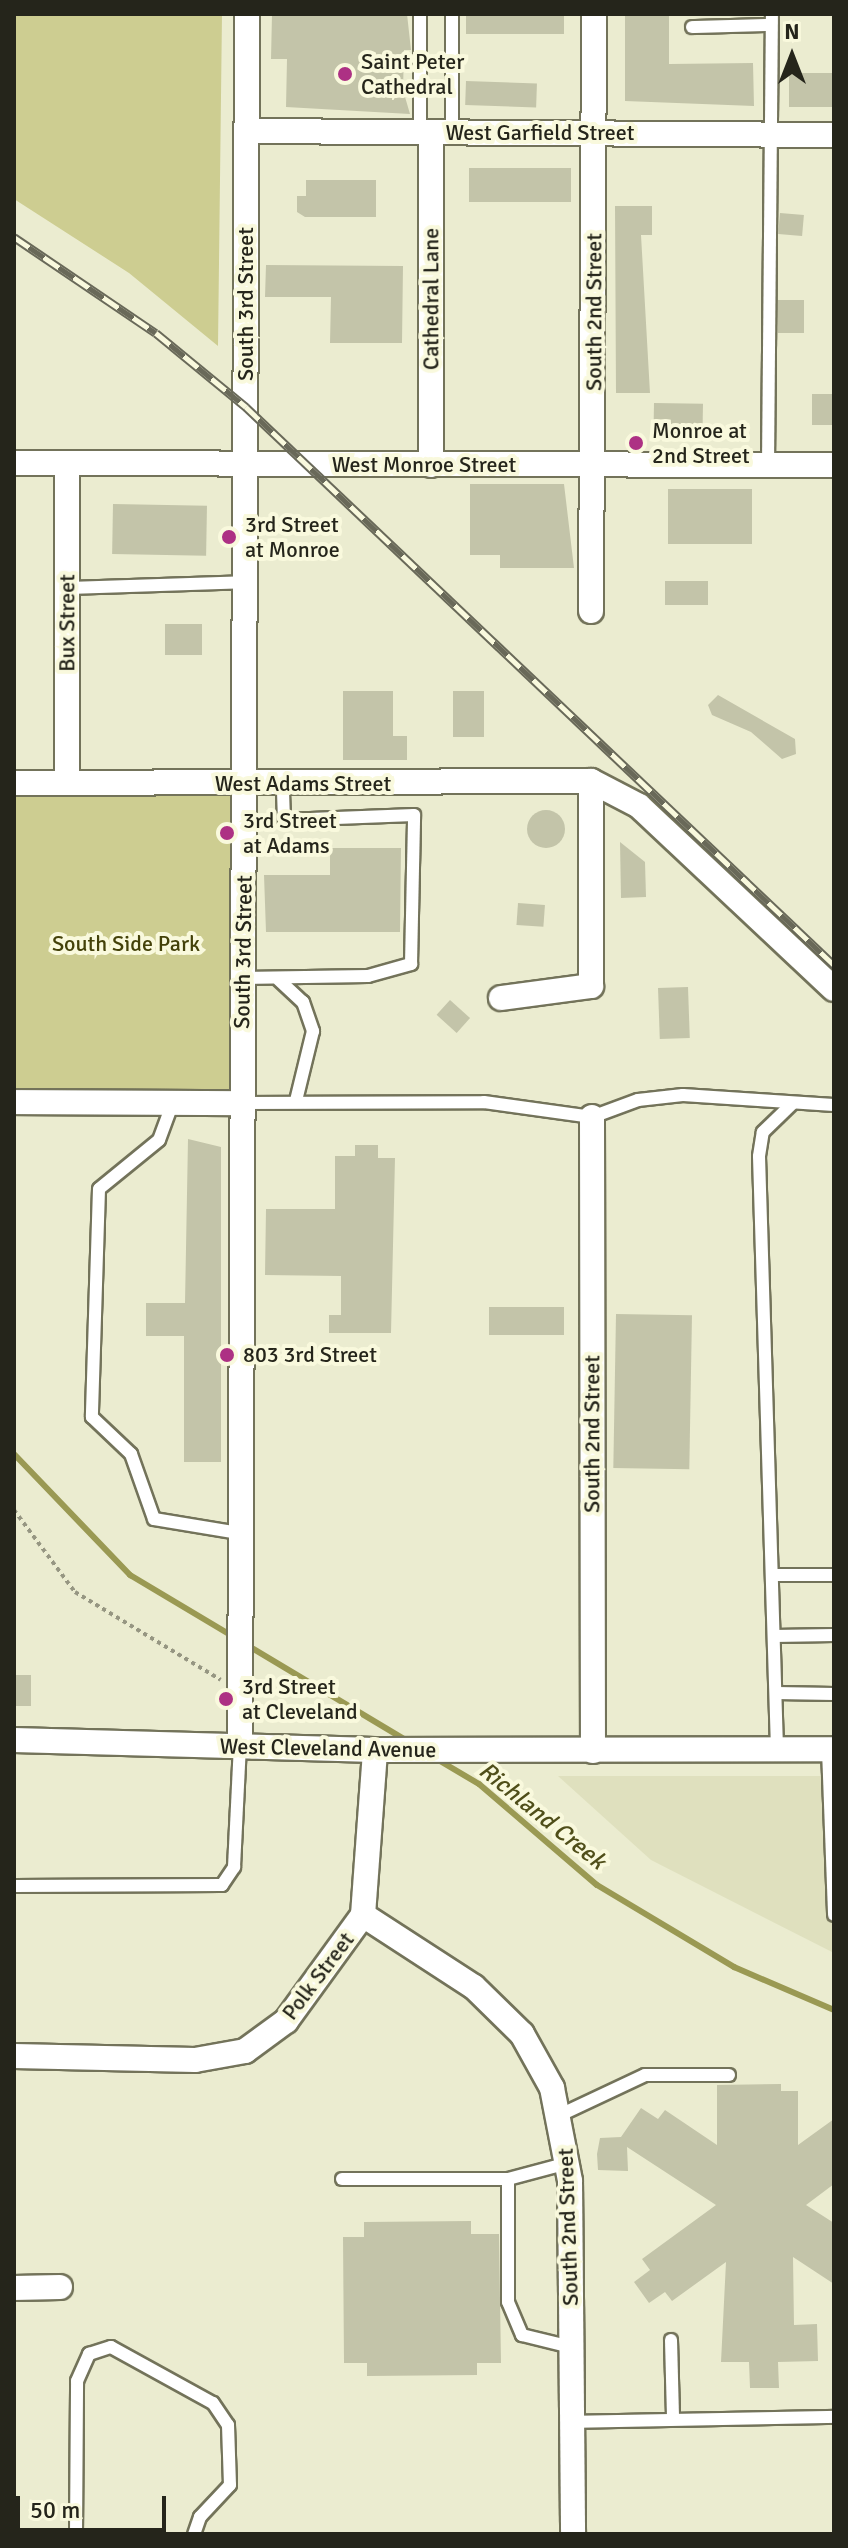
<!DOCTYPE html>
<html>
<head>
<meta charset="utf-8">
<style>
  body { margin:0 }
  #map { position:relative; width:848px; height:2548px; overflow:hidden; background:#ebecd0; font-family:Signika,sans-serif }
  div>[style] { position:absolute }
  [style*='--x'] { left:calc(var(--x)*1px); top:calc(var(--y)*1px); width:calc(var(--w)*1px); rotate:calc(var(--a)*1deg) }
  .built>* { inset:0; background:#dfe0be }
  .green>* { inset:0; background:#cdcd91; transform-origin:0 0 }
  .stream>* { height:6px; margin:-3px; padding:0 3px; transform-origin:3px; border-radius:3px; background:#9a9953 }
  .building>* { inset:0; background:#c3c4a9; transform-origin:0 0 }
  .round { border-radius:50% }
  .path>* { height:4px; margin-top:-2px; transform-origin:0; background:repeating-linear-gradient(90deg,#969682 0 4px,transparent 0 8px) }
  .roads { filter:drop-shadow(2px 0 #73735a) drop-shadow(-2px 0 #73735a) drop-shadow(0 2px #73735a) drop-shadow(0 -2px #73735a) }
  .service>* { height:12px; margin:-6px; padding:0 6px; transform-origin:6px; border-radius:6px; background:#fff }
  .minor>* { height:24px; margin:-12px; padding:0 12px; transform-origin:12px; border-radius:12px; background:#fff }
  .rail>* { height:9px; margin-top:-4.5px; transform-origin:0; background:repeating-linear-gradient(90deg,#f9f9dd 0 18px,#696959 0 36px); box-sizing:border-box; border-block:2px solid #696959 }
  .dots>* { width:22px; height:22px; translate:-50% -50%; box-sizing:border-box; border:4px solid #f9f9dd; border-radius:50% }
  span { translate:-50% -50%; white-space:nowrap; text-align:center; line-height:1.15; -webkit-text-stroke:8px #f9f9dd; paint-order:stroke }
  .poi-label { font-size:22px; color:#25251b }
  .left { translate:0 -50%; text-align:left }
  .street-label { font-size:22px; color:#25251b }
  .park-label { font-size:22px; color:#434109 }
  .water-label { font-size:24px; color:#4f4e19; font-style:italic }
  .frame { position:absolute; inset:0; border:16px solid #25251b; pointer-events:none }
  .north { position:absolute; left:752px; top:16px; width:80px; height:80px; -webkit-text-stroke:6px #f9f9dd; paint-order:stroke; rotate:0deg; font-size:22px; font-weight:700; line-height:32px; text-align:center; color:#25251b }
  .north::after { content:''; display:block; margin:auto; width:28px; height:36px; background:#25251b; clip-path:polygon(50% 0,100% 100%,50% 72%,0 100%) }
  .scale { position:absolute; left:16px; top:2496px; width:150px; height:36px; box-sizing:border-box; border:4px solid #25251b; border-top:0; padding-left:10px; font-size:24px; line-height:28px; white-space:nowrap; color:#25251b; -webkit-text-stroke:6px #f9f9dd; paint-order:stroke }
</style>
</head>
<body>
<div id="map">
  <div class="built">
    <i style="clip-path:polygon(558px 1776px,834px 1776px,834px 1953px,651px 1860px)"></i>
  </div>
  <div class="green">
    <i style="clip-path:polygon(14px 14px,222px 14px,218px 346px,129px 273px,14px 199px)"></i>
    <i style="left:14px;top:784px;width:223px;height:320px;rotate:1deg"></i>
  </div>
  <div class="stream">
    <i style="--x:14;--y:1454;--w:168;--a:46.2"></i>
    <i style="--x:130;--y:1575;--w:121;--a:30.8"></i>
    <i style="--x:247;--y:1645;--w:189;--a:30.9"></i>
    <i style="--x:435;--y:1758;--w:51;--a:30.6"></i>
    <i style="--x:479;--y:1784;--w:155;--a:40.6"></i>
    <i style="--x:597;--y:1885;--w:160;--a:30.9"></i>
    <i style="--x:734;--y:1967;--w:109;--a:23.3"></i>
  </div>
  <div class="building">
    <i style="clip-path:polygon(272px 14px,407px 14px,411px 50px,404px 50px,403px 90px,410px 114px,286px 107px,287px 59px,271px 59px)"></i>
    <i style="left:466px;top:14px;width:98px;height:20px"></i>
    <i style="clip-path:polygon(625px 14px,669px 14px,669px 64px,753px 63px,754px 106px,625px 101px)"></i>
    <i style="left:789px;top:73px;width:45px;height:34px"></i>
    <i style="left:466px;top:81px;width:71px;height:24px;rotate:2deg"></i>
    <i style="left:469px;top:168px;width:102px;height:34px"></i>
    <i style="clip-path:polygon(306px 180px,376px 180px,376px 217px,305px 217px,297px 212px,297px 196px,306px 196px)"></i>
    <i style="clip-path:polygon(615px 206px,652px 206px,652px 235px,641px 235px,650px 393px,616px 393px)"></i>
    <i style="left:780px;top:213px;width:24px;height:21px;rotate:5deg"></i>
    <i style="clip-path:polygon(266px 265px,403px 266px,402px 343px,330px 343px,331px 297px,265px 297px)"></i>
    <i style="left:778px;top:300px;width:26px;height:33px"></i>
    <i style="left:812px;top:394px;width:22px;height:31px"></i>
    <i style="left:654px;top:403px;width:49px;height:35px;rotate:1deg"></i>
    <i style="clip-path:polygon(470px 484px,564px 484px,574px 568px,500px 568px,500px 555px,470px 555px)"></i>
    <i style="left:668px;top:489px;width:84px;height:55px"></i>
    <i style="left:113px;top:504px;width:94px;height:50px;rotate:1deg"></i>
    <i style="left:665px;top:581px;width:43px;height:24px"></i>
    <i style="left:165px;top:624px;width:37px;height:31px"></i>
    <i style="clip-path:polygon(343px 691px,393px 691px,393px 736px,407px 736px,407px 760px,343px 760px)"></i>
    <i style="left:453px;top:691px;width:31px;height:46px"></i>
    <i style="clip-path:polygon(718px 695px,795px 739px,796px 754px,782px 759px,751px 732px,712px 715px,708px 705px)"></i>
    <i class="round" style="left:527px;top:810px;width:38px;height:38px"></i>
    <i style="clip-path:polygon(620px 842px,645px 862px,646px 897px,621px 898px)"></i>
    <i style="clip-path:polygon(330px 848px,401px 848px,400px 932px,266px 932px,264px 875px,330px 875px)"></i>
    <i style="left:518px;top:903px;width:27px;height:22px;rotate:4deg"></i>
    <i style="left:688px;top:987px;width:51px;height:30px;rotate:88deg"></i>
    <i style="left:450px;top:1000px;width:27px;height:20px;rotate:42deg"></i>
    <i style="clip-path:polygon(188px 1139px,221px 1147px,221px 1462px,184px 1462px,184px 1336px,146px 1336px,146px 1303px,185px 1303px)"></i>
    <i style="clip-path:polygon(355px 1145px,378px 1145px,378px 1158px,395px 1158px,391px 1333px,329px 1333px,329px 1315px,341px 1315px,341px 1276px,265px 1275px,266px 1209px,335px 1209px,335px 1156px,355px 1156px)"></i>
    <i style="left:489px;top:1307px;width:75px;height:28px"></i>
    <i style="left:616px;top:1314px;width:76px;height:154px;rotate:1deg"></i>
    <i style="left:14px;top:1675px;width:17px;height:31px"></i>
    <i style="clip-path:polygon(781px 2084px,781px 2091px,798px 2091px,798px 2145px,834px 2119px,834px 2184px,806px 2205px,834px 2223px,834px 2284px,793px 2257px,794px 2325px,817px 2324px,818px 2361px,778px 2362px,779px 2388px,750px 2388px,749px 2362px,721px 2362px,726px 2262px,672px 2301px,665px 2292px,649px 2303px,634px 2282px,650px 2270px,642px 2259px,716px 2205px,627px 2147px,628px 2171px,598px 2170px,597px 2154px,600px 2138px,621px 2137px,641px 2108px,658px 2119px,665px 2110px,717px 2145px,717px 2085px)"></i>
    <i style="clip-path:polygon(471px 2221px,471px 2234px,499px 2234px,501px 2363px,477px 2363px,477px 2375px,367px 2376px,367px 2363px,344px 2363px,343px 2237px,364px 2237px,364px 2222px)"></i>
  </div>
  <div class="path">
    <i style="--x:14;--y:1510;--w:102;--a:53.4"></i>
    <i style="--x:75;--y:1592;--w:170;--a:31.1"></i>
  </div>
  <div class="roads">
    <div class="service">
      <i style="--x:692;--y:27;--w:77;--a:-1.5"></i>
      <i style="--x:420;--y:132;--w:118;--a:-90"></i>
      <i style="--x:452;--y:132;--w:118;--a:-90"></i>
      <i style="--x:768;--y:465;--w:451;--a:-89.5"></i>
      <i style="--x:67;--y:588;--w:178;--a:-1.9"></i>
      <i style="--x:242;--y:978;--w:126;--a:-0.9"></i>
      <i style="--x:368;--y:976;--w:45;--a:-15.6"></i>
      <i style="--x:411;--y:964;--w:149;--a:-88.8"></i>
      <i style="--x:414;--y:815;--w:130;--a:177.8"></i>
      <i style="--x:284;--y:820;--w:34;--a:-92"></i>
      <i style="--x:279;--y:980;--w:33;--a:43"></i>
      <i style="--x:303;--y:1002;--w:31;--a:71"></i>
      <i style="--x:313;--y:1031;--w:72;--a:103.7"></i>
      <i style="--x:173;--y:1102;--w:40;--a:110.2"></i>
      <i style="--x:159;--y:1140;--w:77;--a:140.8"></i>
      <i style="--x:99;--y:1189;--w:228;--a:91.8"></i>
      <i style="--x:92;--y:1417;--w:54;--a:43.5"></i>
      <i style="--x:131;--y:1454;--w:69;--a:70.5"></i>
      <i style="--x:154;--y:1519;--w:86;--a:9.4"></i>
      <i style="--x:241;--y:1103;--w:243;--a:-0.2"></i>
      <i style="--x:484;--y:1102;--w:109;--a:7.9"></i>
      <i style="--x:592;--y:1117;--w:49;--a:-20.3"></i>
      <i style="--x:638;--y:1100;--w:45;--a:-6.3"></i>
      <i style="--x:683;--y:1095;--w:151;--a:3.8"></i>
      <i style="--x:772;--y:1575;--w:62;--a:0"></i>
      <i style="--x:774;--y:1636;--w:60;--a:-1"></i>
      <i style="--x:776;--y:1693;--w:58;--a:1"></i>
      <i style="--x:777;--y:1749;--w:593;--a:-91.74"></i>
      <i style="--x:759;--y:1156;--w:24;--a:-81"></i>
      <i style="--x:763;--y:1132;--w:40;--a:-44"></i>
      <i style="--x:828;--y:1749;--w:166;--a:87.9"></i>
      <i style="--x:14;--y:1886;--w:208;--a:-0.3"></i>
      <i style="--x:222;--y:1885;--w:22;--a:-56"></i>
      <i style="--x:234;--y:1867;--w:121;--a:-87.2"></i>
      <i style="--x:560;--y:2115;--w:94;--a:-25.2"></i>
      <i style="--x:645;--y:2075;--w:84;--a:0"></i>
      <i style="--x:568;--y:2163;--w:62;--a:165.1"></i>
      <i style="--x:508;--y:2179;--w:123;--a:90"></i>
      <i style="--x:508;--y:2302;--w:36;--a:67"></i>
      <i style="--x:522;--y:2335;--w:50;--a:13.8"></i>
      <i style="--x:342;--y:2179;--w:166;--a:0"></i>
      <i style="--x:671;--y:2340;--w:79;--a:88.5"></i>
      <i style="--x:572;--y:2422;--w:262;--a:-1.1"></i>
      <i style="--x:76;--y:2534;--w:153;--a:-89.6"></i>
      <i style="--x:77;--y:2381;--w:30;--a:-66"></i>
      <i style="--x:89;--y:2354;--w:23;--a:-18"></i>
      <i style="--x:111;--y:2347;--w:116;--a:28.8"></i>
      <i style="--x:213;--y:2403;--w:27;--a:56"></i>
      <i style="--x:228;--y:2425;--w:60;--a:88.1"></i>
      <i style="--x:230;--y:2485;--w:44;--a:133.2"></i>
      <i style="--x:200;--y:2517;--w:18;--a:109"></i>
    </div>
    <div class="minor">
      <i style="--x:246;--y:131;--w:588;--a:0.39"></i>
      <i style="--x:431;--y:132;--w:333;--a:90"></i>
      <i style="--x:14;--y:463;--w:820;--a:0.14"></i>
      <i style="--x:67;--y:463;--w:319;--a:90"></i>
      <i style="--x:591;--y:611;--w:597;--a:-89.71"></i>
      <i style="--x:14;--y:783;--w:577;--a:-0.2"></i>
      <i style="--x:591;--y:781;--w:54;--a:27.5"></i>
      <i style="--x:639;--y:806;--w:267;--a:43.2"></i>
      <i style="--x:501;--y:998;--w:91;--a:-7.6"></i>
      <i style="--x:591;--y:986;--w:205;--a:-90"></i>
      <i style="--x:14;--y:1102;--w:227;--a:0.3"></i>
      <i style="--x:592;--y:1117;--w:634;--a:89.91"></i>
      <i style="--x:14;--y:1740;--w:361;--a:1.6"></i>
      <i style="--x:375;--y:1750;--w:459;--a:-0.1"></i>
      <i style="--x:240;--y:1746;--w:1732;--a:-89.77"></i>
      <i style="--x:363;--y:1915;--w:132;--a:33"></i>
      <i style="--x:474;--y:1987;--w:67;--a:44.4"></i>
      <i style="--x:522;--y:2034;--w:62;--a:60.9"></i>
      <i style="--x:552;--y:2088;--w:95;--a:79"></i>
      <i style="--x:570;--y:2181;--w:353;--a:89.5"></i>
      <i style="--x:14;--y:2056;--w:181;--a:1.3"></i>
      <i style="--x:195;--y:2060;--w:51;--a:-10.2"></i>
      <i style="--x:245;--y:2051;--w:51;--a:-36.2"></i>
      <i style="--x:286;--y:2021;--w:131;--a:-54"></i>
      <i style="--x:363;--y:1915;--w:165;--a:-85.8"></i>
      <i style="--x:14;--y:2288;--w:46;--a:-1.2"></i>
    </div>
  </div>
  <div class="rail">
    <i style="--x:14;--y:237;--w:171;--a:34.1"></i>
    <i style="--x:156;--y:333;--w:117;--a:39.4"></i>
    <i style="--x:246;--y:407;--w:811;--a:43.5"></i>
  </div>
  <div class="dots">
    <i style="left:345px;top:74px;background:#ad3184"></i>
    <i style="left:636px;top:443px;background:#ad3184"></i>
    <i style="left:229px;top:537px;background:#ad3184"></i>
    <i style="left:227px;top:833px;background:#ad3184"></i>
    <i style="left:227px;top:1355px;background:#ad3184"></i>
    <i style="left:226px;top:1699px;background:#ad3184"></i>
  </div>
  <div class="poi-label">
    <span class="left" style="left:361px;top:74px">Saint Peter<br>Cathedral</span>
    <span class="left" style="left:652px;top:443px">Monroe at<br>2nd Street</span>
    <span class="left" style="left:245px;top:537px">3rd Street<br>at Monroe</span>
    <span class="left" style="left:243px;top:833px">3rd Street<br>at Adams</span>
    <span class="left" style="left:243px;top:1355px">803 3rd Street</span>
    <span class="left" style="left:242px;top:1699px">3rd Street<br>at Cleveland</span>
  </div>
  <div class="street-label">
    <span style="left:540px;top:133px">West Garfield Street</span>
    <span style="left:431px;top:299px;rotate:-90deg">Cathedral Lane</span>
    <span style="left:246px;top:304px;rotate:-90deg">South 3rd Street</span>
    <span style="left:594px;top:312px;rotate:-90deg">South 2nd Street</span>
    <span style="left:424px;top:465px">West Monroe Street</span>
    <span style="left:67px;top:623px;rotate:-90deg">Bux Street</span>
    <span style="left:303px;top:784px">West Adams Street</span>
    <span style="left:243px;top:952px;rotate:-89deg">South 3rd Street</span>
    <span style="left:592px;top:1434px;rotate:-90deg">South 2nd Street</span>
    <span style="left:328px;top:1748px;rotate:1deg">West Cleveland Avenue</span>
    <span style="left:318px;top:1976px;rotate:-53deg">Polk Street</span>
    <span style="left:568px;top:2227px;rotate:-92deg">South 2nd Street</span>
  </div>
  <div class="park-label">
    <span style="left:126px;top:944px">South Side Park</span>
  </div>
  <div class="water-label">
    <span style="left:542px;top:1816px;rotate:39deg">Richland Creek</span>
  </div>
  <div class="frame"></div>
  <div class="north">N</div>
  <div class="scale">50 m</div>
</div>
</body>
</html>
